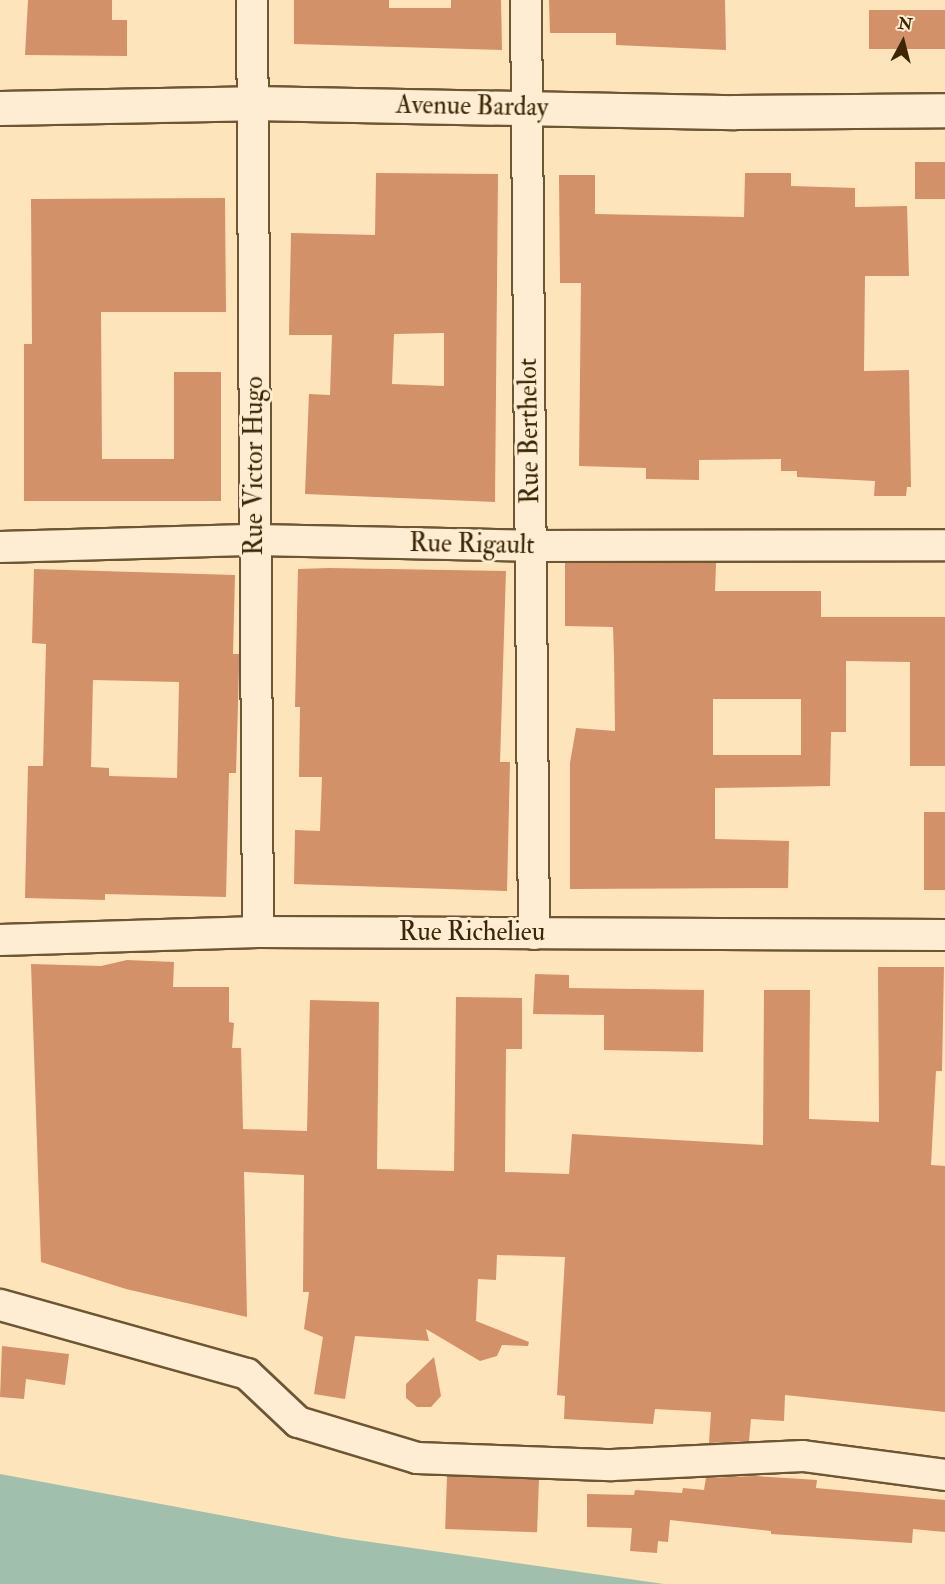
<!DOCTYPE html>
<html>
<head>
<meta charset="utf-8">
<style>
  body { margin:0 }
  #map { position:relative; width:945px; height:1584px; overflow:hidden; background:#fee4ba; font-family:"IM FELL Double Pica",serif }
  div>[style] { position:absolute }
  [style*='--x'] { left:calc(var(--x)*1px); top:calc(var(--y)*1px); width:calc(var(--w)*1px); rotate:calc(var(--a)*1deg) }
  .water>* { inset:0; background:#a0bfad }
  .building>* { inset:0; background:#d39169; transform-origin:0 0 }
  .roads { filter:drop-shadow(2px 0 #6d5633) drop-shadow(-2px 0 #6d5633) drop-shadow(0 2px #6d5633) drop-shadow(0 -2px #6d5633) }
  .street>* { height:30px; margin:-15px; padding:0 15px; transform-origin:15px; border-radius:15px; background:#feedd2 }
  .secondary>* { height:33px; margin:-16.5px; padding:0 16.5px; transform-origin:16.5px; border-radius:16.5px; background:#feedd2 }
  span { translate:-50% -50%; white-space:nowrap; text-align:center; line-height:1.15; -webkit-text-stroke:6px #feedd2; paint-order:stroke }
  .street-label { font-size:26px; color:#3d2606 }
  .north { position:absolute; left:873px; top:12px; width:60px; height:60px; -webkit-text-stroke:4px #feedd2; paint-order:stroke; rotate:7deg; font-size:16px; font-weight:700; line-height:24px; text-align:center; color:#3d2606 }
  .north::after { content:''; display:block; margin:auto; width:21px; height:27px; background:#3d2606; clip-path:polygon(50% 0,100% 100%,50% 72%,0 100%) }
</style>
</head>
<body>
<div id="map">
  <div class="water">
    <i style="clip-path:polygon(0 1474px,343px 1538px,664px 1584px,0 1584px)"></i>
  </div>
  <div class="building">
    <i style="clip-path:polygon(28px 0,112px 0,112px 20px,127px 20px,127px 56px,25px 55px)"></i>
    <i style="clip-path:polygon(294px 0,389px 0,389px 8px,451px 8px,451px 0,501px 0,502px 50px,294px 44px)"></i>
    <i style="clip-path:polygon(549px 0,725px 0,726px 50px,616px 45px,616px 33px,550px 33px)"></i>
    <i style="left:869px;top:10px;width:76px;height:39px"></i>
    <i style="left:915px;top:162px;width:30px;height:37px"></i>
    <i style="clip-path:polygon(evenodd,376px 173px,498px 174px,495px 502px,305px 494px,309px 394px,330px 395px,332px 335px,289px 335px,291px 233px,375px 235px,376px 173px,444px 333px,444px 386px,392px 384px,394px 334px,444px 333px)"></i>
    <i style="clip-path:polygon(745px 173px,791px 173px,791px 186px,855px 188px,855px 207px,907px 206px,909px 276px,865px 276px,864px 371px,909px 370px,911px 487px,907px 487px,906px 496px,874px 496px,875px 481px,797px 477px,797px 471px,781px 471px,781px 459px,699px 460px,699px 480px,646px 479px,646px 468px,579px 466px,581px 283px,560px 283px,559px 175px,595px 175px,595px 214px,744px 217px)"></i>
    <i style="clip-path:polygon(225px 198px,226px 312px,101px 312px,102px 459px,174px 459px,174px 372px,221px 372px,221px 501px,24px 501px,24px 344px,32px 344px,31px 199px)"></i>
    <i style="clip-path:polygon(evenodd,565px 563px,716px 563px,715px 591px,821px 591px,821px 617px,945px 617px,945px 766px,910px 766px,910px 662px,846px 661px,846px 732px,831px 732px,830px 786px,715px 788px,715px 839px,789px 841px,788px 888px,570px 889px,570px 763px,576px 728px,615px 731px,614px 657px,613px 627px,565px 626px,565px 563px,713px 699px,801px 699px,801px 755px,713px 755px,713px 699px)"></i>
    <i style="clip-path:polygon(329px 568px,506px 571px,500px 762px,510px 762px,507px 891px,294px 884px,295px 830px,320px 831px,322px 777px,299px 777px,300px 707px,295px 707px,298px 569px)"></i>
    <i style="clip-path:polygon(evenodd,34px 569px,235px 575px,233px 654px,239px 654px,239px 669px,236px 773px,229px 773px,226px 897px,105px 894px,105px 900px,25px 898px,28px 766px,43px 766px,46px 644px,32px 643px,34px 569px,93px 680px,179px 682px,177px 778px,109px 776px,109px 768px,91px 767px,93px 680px)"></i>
    <i style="left:924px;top:812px;width:21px;height:78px"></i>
    <i style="clip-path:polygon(127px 960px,174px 962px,173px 987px,229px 987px,229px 1022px,234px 1023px,232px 1048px,241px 1048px,243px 1129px,307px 1131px,310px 1000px,379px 1002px,377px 1169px,454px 1171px,456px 997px,522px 998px,522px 1049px,506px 1049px,505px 1172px,569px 1174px,572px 1134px,763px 1145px,764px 990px,810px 990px,809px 1119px,879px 1122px,878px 967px,944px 967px,942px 1071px,936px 1071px,931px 1165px,945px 1166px,945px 1412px,785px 1395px,784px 1421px,751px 1419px,749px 1441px,709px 1443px,711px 1412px,655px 1409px,653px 1424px,564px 1419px,565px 1396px,557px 1395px,565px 1257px,497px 1255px,496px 1280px,478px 1279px,476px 1321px,529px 1342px,528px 1346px,502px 1345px,497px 1356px,480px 1361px,426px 1329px,429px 1341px,355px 1336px,345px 1399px,314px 1394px,323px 1337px,304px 1329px,309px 1292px,303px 1292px,304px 1175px,244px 1172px,247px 1317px,126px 1289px,41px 1262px,31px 964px,101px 966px)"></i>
    <i style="clip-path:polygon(535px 974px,569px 975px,569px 988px,704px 990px,703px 1052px,604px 1050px,604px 1015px,533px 1014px)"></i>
    <i style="clip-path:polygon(2px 1346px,69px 1354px,65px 1385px,26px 1379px,24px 1399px,0 1397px)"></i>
    <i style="clip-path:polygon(434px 1357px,441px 1396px,431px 1407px,417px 1407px,406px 1398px,406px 1384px)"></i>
    <i style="left:447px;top:1476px;width:92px;height:53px;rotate:2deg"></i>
    <i style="clip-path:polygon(755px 1476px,817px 1480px,816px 1488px,945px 1500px,945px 1532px,913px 1529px,912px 1543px,771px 1534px,771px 1531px,670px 1520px,668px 1542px,658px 1541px,657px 1553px,630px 1551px,632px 1528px,587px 1527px,587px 1494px,634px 1495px,635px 1490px,682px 1493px,683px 1488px,704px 1490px,706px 1478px)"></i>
  </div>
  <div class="roads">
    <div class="street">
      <i style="--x:252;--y:0;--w:932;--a:89.63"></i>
      <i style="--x:526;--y:0;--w:934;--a:89.51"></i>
      <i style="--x:0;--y:547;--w:256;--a:-1.6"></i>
      <i style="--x:256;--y:540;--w:275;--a:1.2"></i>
      <i style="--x:531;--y:546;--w:414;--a:-0.1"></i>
      <i style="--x:0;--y:940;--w:258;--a:-1.8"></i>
      <i style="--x:258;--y:932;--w:687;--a:0.25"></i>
      <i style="--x:0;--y:1305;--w:256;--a:15.6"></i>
      <i style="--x:247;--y:1374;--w:70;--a:43.3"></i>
      <i style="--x:298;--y:1422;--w:124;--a:16.8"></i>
      <i style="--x:417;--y:1458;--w:195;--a:2.1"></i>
      <i style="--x:612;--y:1465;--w:191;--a:-2.7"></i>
      <i style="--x:803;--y:1456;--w:143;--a:7.6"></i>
    </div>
    <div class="secondary">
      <i style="--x:0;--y:108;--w:253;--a:-1.1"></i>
      <i style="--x:253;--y:103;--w:482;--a:1.1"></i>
      <i style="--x:735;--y:112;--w:210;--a:-0.5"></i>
    </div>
  </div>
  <div class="street-label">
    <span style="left:472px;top:107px;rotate:1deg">Avenue Barday</span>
    <span style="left:530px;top:431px;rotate:-91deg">Rue Berthelot</span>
    <span style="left:255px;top:466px;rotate:-90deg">Rue Victor Hugo</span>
    <span style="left:472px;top:545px;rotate:1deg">Rue Rigault</span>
    <span style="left:472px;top:933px">Rue Richelieu</span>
  </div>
  <div class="north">N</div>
</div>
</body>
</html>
